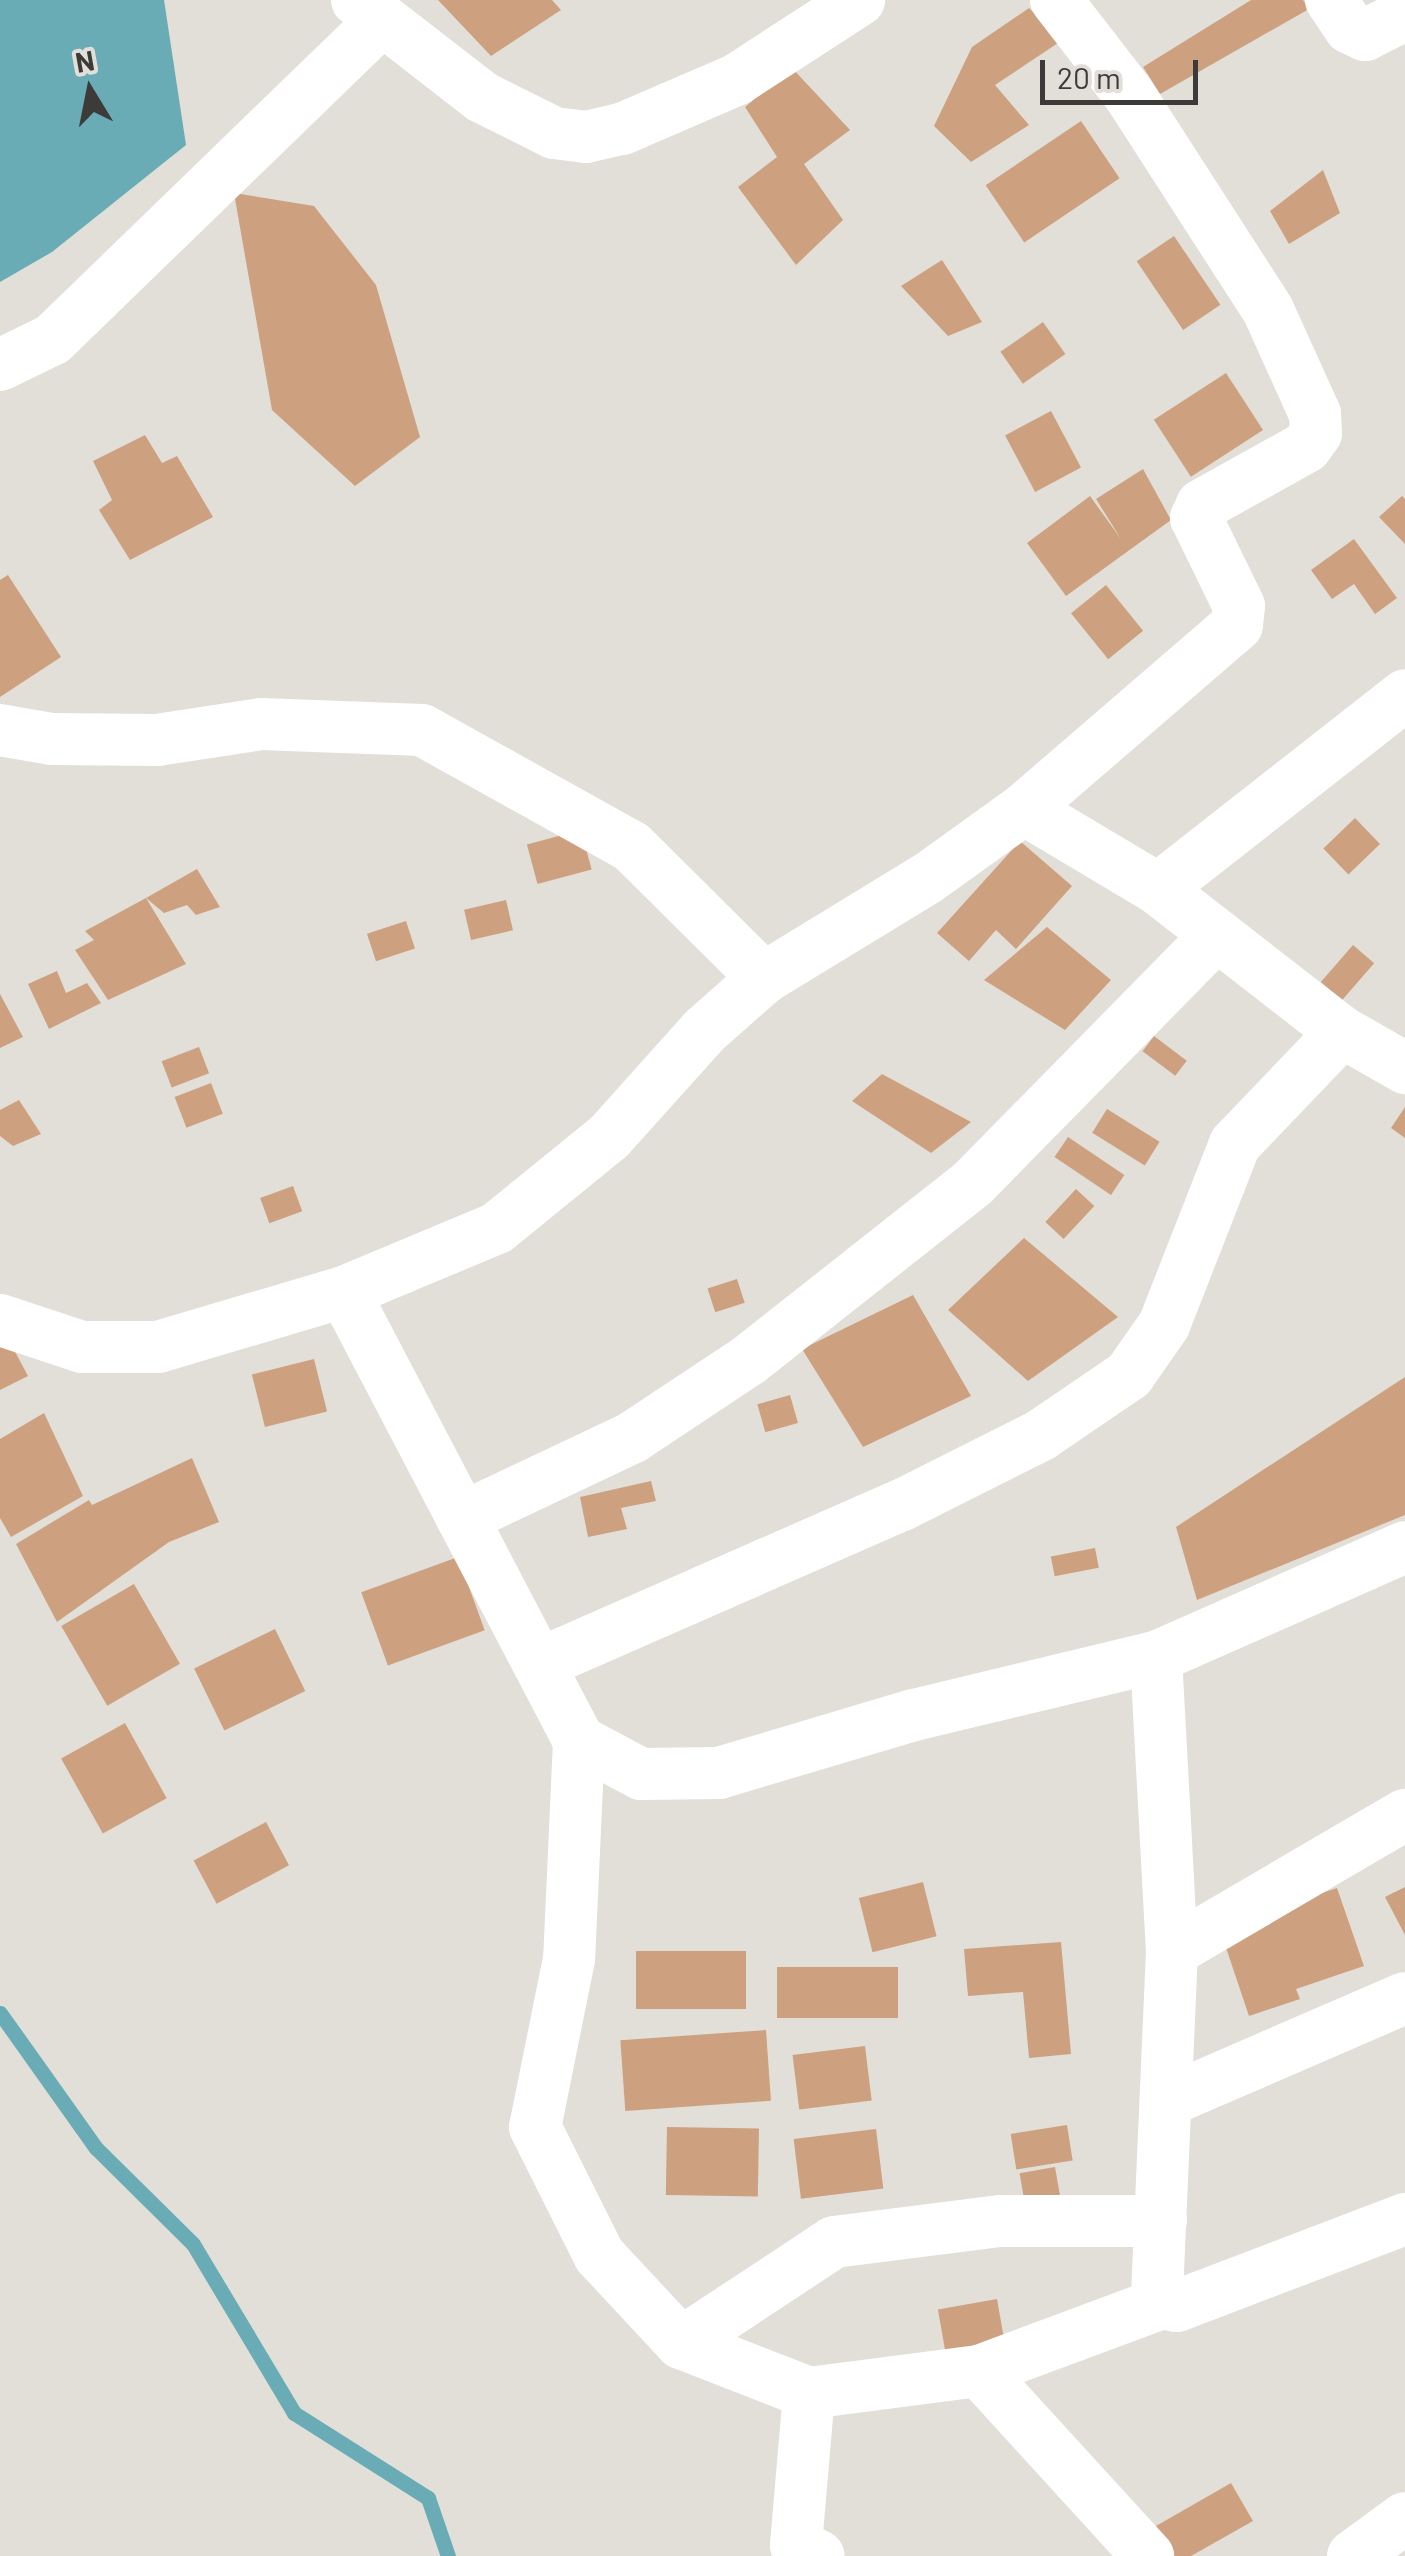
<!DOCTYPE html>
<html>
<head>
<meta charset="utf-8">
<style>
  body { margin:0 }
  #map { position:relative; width:1405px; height:2556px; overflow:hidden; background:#e2dfd8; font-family:Barlow,sans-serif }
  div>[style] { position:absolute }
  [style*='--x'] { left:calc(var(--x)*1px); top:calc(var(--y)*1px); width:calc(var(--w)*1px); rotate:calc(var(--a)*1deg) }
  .water>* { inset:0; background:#69acb5 }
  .stream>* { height:15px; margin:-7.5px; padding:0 7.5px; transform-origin:7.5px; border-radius:7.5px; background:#69acb5 }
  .building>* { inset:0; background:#cda17f; transform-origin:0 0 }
  .minor>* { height:52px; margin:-26px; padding:0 26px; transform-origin:26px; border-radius:26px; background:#fff }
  span { translate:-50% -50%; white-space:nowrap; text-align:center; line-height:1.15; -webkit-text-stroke:8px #e2dfd8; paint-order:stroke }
  .north { position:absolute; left:40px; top:40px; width:100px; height:100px; -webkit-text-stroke:8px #e2dfd8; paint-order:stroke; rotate:350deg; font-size:28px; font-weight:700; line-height:40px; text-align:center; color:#3d3b39 }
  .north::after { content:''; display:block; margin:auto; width:35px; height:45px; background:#3d3b39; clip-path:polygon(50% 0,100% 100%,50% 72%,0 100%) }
  .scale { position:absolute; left:1040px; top:60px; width:158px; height:45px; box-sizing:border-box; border:5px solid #3d3b39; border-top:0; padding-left:12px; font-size:30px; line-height:35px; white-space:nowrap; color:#3d3b39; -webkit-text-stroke:8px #e2dfd8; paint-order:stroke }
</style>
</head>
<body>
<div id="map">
  <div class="water">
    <i style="clip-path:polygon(0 0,164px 0,186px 145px,52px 252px,0 282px)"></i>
  </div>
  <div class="stream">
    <i style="--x:0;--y:2013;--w:166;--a:54.6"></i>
    <i style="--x:96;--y:2148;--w:136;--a:44.7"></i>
    <i style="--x:193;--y:2244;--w:197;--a:59.1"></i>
    <i style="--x:294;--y:2413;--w:159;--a:32.4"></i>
    <i style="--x:428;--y:2498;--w:61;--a:71"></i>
  </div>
  <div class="building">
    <i style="clip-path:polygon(438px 0,552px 0,561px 10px,491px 56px)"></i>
    <i style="clip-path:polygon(1251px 0,1303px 0,1309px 9px,1160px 94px,1143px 67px)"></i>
    <i style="clip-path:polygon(1029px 8px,1061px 41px,995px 85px,1029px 125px,971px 162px,934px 126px,972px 47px)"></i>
    <i style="clip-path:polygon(792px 68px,850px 130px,804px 164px,843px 220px,796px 265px,738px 187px,777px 157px,745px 107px)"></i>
    <i style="left:1081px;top:121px;width:69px;height:115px;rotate:56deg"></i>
    <i style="clip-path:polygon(1323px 170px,1340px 213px,1289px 244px,1270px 211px)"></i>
    <i style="clip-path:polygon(234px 193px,314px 206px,376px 285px,420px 437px,355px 486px,272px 410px)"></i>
    <i style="left:1174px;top:236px;width:83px;height:45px;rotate:56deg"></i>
    <i style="clip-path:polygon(942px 260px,982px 322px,948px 336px,901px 286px)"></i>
    <i style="left:1043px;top:322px;width:39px;height:52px;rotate:55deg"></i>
    <i style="left:1226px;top:373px;width:68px;height:86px;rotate:57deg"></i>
    <i style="left:1051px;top:411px;width:64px;height:52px;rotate:62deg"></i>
    <i style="clip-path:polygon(145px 435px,162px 463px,177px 456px,213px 517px,130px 560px,99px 510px,112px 500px,93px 461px)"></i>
    <i style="clip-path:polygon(1143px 469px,1171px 520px,1066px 596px,1027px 543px,1090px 496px,1121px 539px,1096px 499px)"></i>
    <i style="clip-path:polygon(1402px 496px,1405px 499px,1405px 544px,1379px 517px)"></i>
    <i style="clip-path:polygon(1354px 539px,1397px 598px,1375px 614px,1354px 584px,1332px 599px,1311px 570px)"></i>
    <i style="clip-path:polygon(8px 575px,61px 657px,0 697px,0 580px)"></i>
    <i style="left:1106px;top:585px;width:59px;height:45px;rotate:51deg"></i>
    <i style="left:1355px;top:818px;width:36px;height:44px;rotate:46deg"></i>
    <i style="left:581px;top:830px;width:41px;height:56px;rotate:75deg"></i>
    <i style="clip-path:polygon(1020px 841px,1072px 886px,1016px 949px,996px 930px,969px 961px,937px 933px)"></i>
    <i style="clip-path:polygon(197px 869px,220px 907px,196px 915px,187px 905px,164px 913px,146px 898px)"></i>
    <i style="clip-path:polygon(146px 898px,186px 964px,108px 1000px,75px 950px,94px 940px,85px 931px)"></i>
    <i style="left:506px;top:900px;width:31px;height:43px;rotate:77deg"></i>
    <i style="left:406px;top:921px;width:29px;height:41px;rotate:72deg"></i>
    <i style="clip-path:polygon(1047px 927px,1111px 980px,1065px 1030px,984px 980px)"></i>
    <i style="left:1353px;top:945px;width:28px;height:49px;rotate:41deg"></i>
    <i style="clip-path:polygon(57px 971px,66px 993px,87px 983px,101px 1003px,49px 1029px,28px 984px)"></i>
    <i style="clip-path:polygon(0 994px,23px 1037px,0 1048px)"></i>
    <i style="left:1154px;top:1036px;width:41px;height:19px;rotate:37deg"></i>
    <i style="left:199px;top:1047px;width:28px;height:40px;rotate:69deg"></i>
    <i style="clip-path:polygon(882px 1074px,971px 1122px,931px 1153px,852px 1101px)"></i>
    <i style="left:211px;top:1083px;width:33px;height:39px;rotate:69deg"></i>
    <i style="clip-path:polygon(19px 1100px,41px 1134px,13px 1146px,0 1136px,0 1110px)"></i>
    <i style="clip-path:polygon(1405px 1107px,1405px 1138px,1391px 1128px)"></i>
    <i style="left:1107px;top:1109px;width:62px;height:28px;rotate:32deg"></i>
    <i style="left:1068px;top:1137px;width:68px;height:24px;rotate:34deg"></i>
    <i style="left:293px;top:1186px;width:27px;height:35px;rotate:70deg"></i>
    <i style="left:1076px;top:1189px;width:25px;height:45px;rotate:43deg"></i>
    <i style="clip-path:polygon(1024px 1238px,1118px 1317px,1028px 1381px,948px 1310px)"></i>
    <i style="left:737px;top:1279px;width:25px;height:31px;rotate:72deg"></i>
    <i style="clip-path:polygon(913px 1295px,971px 1396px,863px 1447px,802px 1349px)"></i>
    <i style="clip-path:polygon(5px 1333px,28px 1376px,0 1390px,0 1335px)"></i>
    <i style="left:314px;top:1359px;width:54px;height:64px;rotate:76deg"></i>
    <i style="clip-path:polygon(1405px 1377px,1405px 1515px,1197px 1600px,1176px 1527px)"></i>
    <i style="left:790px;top:1395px;width:29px;height:34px;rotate:74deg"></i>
    <i style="clip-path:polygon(44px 1413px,83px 1496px,11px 1537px,0 1518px,0 1439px)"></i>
    <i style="clip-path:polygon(192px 1458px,219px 1522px,169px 1542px,57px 1622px,16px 1544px,89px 1500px,92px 1505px)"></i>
    <i style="clip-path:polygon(651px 1481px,656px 1501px,621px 1508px,627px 1529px,588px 1537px,580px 1497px)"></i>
    <i style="left:1095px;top:1548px;width:20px;height:45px;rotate:79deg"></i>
    <i style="left:458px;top:1557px;width:78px;height:103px;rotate:70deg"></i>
    <i style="left:134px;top:1584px;width:92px;height:84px;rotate:60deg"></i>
    <i style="left:275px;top:1629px;width:69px;height:90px;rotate:64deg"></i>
    <i style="left:125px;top:1723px;width:86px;height:73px;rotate:61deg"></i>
    <i style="left:266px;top:1822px;width:49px;height:82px;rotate:62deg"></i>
    <i style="left:923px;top:1882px;width:56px;height:66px;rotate:76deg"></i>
    <i style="clip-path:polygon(1405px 1887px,1405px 1935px,1385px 1897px)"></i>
    <i style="clip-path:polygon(1337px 1888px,1364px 1966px,1296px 1989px,1300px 1999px,1249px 2016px,1219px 1927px)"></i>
    <i style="clip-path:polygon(1061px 1942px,1071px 2054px,1029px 2058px,1023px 1992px,968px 1996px,964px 1949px)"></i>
    <i style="left:636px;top:1951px;width:110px;height:58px"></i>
    <i style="left:898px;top:1967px;width:51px;height:121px;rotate:90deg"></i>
    <i style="left:766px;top:2030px;width:71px;height:146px;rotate:86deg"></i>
    <i style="left:865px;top:2046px;width:55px;height:73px;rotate:83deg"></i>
    <i style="left:1067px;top:2125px;width:36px;height:57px;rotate:81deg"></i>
    <i style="left:667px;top:2127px;width:92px;height:68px;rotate:1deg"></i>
    <i style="left:876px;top:2129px;width:60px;height:83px;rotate:83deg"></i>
    <i style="left:1055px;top:2167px;width:35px;height:36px;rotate:80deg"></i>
    <i style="left:997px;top:2299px;width:45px;height:60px;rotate:80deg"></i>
    <i style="clip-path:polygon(1231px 2483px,1253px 2521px,1191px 2556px,1172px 2556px,1156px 2526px)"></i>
  </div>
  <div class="minor">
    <i style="--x:357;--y:0;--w:158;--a:37.8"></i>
    <i style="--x:482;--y:97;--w:80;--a:26.6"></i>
    <i style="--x:554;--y:133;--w:32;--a:7"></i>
    <i style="--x:586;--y:137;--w:37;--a:-13"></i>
    <i style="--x:622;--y:129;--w:124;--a:-23.3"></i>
    <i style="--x:736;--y:80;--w:147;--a:-33"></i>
    <i style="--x:1331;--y:0;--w:34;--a:56"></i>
    <i style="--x:1350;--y:28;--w:17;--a:25"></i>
    <i style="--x:1365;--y:35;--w:45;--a:-26.6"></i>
    <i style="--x:0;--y:365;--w:59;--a:-26.1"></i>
    <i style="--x:53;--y:339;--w:455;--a:-44.1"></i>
    <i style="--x:0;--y:730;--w:53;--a:9.8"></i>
    <i style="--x:52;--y:739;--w:105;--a:0.5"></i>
    <i style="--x:157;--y:740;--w:105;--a:-8.7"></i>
    <i style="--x:261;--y:724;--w:161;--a:2.1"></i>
    <i style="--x:422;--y:730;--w:240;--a:29.1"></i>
    <i style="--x:632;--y:847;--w:186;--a:44.8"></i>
    <i style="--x:1024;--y:809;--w:156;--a:30.8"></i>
    <i style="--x:1158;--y:889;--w:233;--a:37.9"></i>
    <i style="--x:1342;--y:1032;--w:73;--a:29.7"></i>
    <i style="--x:1158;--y:889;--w:314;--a:-38.1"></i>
    <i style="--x:344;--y:1292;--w:507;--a:62.37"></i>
    <i style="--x:579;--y:1741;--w:70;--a:28"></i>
    <i style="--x:641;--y:1774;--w:78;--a:-0.7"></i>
    <i style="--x:719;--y:1773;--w:203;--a:-16.6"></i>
    <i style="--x:914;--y:1715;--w:249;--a:-13.5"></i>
    <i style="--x:1156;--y:1657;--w:272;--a:-23.8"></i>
    <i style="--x:0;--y:1320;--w:86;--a:18.2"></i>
    <i style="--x:82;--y:1347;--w:76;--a:0"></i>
    <i style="--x:158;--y:1347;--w:194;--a:-16.5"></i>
    <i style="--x:344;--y:1292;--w:166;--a:-22.7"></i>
    <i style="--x:497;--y:1228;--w:144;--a:-39.1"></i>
    <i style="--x:609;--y:1137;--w:142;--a:-48.1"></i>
    <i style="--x:704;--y:1031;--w:80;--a:-41.5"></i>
    <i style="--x:764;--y:978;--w:192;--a:-31.4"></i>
    <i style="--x:928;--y:878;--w:118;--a:-35.7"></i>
    <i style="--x:1024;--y:809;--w:281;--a:-40.8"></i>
    <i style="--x:1237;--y:625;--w:19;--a:-84"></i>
    <i style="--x:1239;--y:606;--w:98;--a:-116"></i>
    <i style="--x:1196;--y:518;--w:14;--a:-65"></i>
    <i style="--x:1202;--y:505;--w:119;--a:-29.1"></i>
    <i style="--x:1306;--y:447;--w:17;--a:-54"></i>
    <i style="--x:1316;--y:433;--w:19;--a:-93"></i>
    <i style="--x:1315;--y:414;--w:114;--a:-114.3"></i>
    <i style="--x:1268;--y:310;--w:258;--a:-122.8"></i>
    <i style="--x:1128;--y:93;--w:118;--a:-127.7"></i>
    <i style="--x:462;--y:1518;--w:189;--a:-25.3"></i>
    <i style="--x:633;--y:1437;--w:139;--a:-33.6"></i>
    <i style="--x:749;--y:1360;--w:285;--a:-38.3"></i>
    <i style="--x:973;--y:1183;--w:348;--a:-45.5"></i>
    <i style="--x:1156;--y:1657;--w:294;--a:86.9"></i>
    <i style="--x:1172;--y:1951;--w:342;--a:92.5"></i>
    <i style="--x:1157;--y:2293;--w:11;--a:63"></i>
    <i style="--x:1162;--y:2303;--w:15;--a:11"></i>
    <i style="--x:1177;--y:2306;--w:244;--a:-20.9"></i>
    <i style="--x:539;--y:1664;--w:396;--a:-23.7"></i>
    <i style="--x:902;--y:1505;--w:156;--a:-26.7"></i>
    <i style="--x:1041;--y:1435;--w:107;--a:-34.3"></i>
    <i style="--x:1129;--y:1375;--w:61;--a:-55"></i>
    <i style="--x:1164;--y:1325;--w:194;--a:-68.6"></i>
    <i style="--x:1235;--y:1144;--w:155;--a:-46.3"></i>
    <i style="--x:579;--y:1741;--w:218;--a:92.6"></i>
    <i style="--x:569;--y:1959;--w:171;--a:101.4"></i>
    <i style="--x:535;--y:2127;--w:143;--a:63.4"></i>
    <i style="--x:599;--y:2255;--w:120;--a:47"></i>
    <i style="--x:681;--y:2343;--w:137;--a:21.3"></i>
    <i style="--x:809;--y:2393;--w:171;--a:-7.4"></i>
    <i style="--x:979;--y:2371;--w:195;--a:-20.4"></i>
    <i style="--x:1172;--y:1951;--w:270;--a:-30.3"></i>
    <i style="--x:1167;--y:2101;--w:259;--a:-23.4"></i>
    <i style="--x:681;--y:2343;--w:183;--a:-33.4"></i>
    <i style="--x:834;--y:2242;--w:167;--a:-7.2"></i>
    <i style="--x:1000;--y:2221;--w:161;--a:0"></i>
    <i style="--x:979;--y:2371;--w:251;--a:47.6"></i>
    <i style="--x:809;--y:2393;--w:153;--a:94.9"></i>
    <i style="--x:796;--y:2545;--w:25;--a:26"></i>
    <i style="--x:1353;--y:2556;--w:64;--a:-36.2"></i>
  </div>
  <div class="north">N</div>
  <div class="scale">20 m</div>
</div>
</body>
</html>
